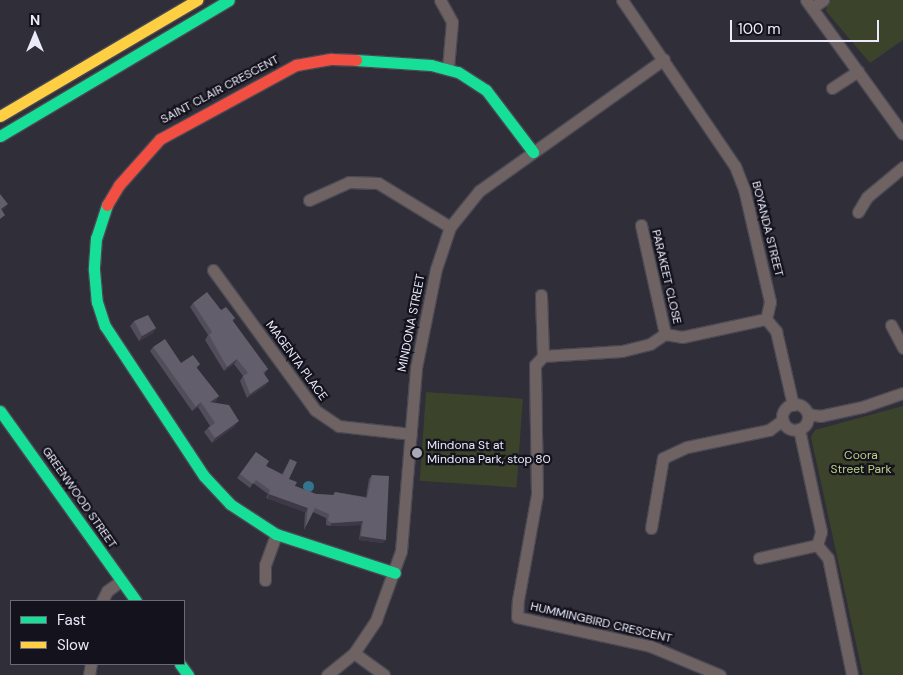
<!DOCTYPE html>
<html>
<head>
<meta charset="utf-8">
<style>
  body { margin:0 }
  #map { position:relative; width:903px; height:675px; overflow:hidden; background:#2f2e39; font-family:"DM Sans",sans-serif }
  div>[style] { position:absolute }
  [style*='--x'] { left:calc(var(--x)*1px); top:calc(var(--y)*1px); width:calc(var(--w)*1px); rotate:calc(var(--a)*1deg) }
  .green>* { inset:0; background:#3b442a; transform-origin:0 0 }
  .water>* { inset:0; background:#34748f }
  .round { border-radius:50% }
  .roads { filter:drop-shadow(1px 0 #4a4953) drop-shadow(-1px 0 #4a4953) drop-shadow(0 1px #4a4953) drop-shadow(0 -1px #4a4953) }
  .street>* { height:11px; margin:-5.5px; padding:0 5.5px; transform-origin:5.5px; border-radius:5.5px; background:#6e6262 }
  .street>.ring { margin:-5.5px; padding:0; box-sizing:content-box; background:none; border:11px solid #6e6262; border-radius:50% }
  .fast>* { height:11px; margin:-5.5px; padding:0 5.5px; transform-origin:5.5px; border-radius:5.5px; background:#16e098 }
  .slow>* { height:11px; margin:-5.5px; padding:0 5.5px; transform-origin:5.5px; border-radius:5.5px; background:#ffcf43 }
  .jam>* { height:11px; margin:-5.5px; padding:0 5.5px; transform-origin:5.5px; border-radius:5.5px; background:#f24e42 }
  .wall>* { inset:0; background:#524d5b }
  .shaded-wall>* { inset:0; background:#3d3946; transform-origin:0 0 }
  .building>* { inset:0; background:#625e6c }
  .dots>* { width:14px; height:14px; translate:-50% -50%; box-sizing:border-box; border:2px solid #14131d; border-radius:50% }
  span { translate:-50% -50%; white-space:nowrap; text-align:center; line-height:1.15; -webkit-text-stroke:4.5px #14131d; paint-order:stroke }
  .street-label { font-size:12px; color:#ebeaf9 }
  .poi-label { font-size:12px; color:#ebeaf9 }
  .left { translate:0 -50%; text-align:left }
  .park-label { font-size:12px; color:#bad581 }
  .legend { position:absolute; left:10px; top:600px; width:175px; height:65px; box-sizing:border-box; background:#14131d; border:1px solid #6a6975; margin:0; padding:6px 9px; list-style:none; font-size:15px; color:#ebeaf9 }
  .legend li { display:flex; align-items:center; gap:10px; height:25px }
  .legend b { width:25px; border:1px solid #6a6975 }
  .north { position:absolute; left:10px; top:10px; width:50px; height:50px; -webkit-text-stroke:4px #14131d; paint-order:stroke; rotate:0deg; font-size:14px; font-weight:700; line-height:20px; text-align:center; color:#ebeaf9 }
  .north::after { content:''; display:block; margin:auto; width:18px; height:22px; background:#ebeaf9; clip-path:polygon(50% 0,100% 100%,50% 72%,0 100%) }
  .scale { position:absolute; left:730px; top:20px; width:149px; height:22px; box-sizing:border-box; border:2px solid #ebeaf9; border-top:0; padding-left:6px; font-size:15px; line-height:18px; white-space:nowrap; color:#ebeaf9; -webkit-text-stroke:4px #14131d; paint-order:stroke }
</style>
</head>
<body>
<div id="map">
  <div class="green">
    <i style="clip-path:polygon(832px 0,903px 0,903px 40px,870px 63px,826px 11px,827px 4px)"></i>
    <i style="left:426px;top:392px;width:97px;height:89px;rotate:4deg"></i>
    <i style="clip-path:polygon(903px 406px,903px 675px,863px 675px,811px 437px,815px 430px)"></i>
  </div>
  <div class="water">
    <i class="round" style="left:302.5px;top:480.5px;width:11px;height:11px"></i>
  </div>
  <div class="roads">
    <div class="street">
      <i style="--x:440;--y:0;--w:25;--a:61"></i>
      <i style="--x:452;--y:22;--w:46;--a:95"></i>
      <i style="--x:622;--y:0;--w:201;--a:55.8"></i>
      <i style="--x:735;--y:166;--w:25;--a:69"></i>
      <i style="--x:744;--y:189;--w:116;--a:77"></i>
      <i style="--x:770;--y:302;--w:17;--a:103"></i>
      <i style="--x:766;--y:319;--w:16;--a:50"></i>
      <i style="--x:776;--y:331;--w:76;--a:77.1"></i>
      <i style="--x:806;--y:0;--w:165;--a:54.1"></i>
      <i style="--x:812;--y:8;--w:14;--a:-36"></i>
      <i style="--x:832;--y:88;--w:31;--a:-33"></i>
      <i style="--x:309;--y:200;--w:44;--a:-24.2"></i>
      <i style="--x:349;--y:182;--w:29;--a:2"></i>
      <i style="--x:378;--y:183;--w:84;--a:31.4"></i>
      <i style="--x:858;--y:212;--w:17;--a:-59"></i>
      <i style="--x:867;--y:197;--w:47;--a:-39.8"></i>
      <i style="--x:641;--y:225;--w:112;--a:77.6"></i>
      <i style="--x:213;--y:270;--w:173;--a:53.9"></i>
      <i style="--x:315;--y:410;--w:29;--a:34"></i>
      <i style="--x:339;--y:426;--w:72;--a:6.3"></i>
      <i style="--x:541;--y:295;--w:61;--a:88.1"></i>
      <i style="--x:891;--y:325;--w:26;--a:62"></i>
      <i class="ring" style="left:782px;top:404px;width:15px;height:15px"></i>
      <i style="--x:808;--y:414;--w:12;--a:9"></i>
      <i style="--x:820;--y:416;--w:43;--a:-12.1"></i>
      <i style="--x:862;--y:407;--w:43;--a:-18.9"></i>
      <i style="--x:799;--y:429;--w:105;--a:77.9"></i>
      <i style="--x:821;--y:532;--w:14;--a:107"></i>
      <i style="--x:817;--y:545;--w:17;--a:50"></i>
      <i style="--x:828;--y:558;--w:119;--a:78.4"></i>
      <i style="--x:651;--y:528;--w:71;--a:-80.3"></i>
      <i style="--x:663;--y:458;--w:26;--a:-25"></i>
      <i style="--x:687;--y:447;--w:84;--a:-11.7"></i>
      <i style="--x:769;--y:430;--w:17;--a:-36"></i>
      <i style="--x:759;--y:558;--w:59;--a:-12.6"></i>
      <i style="--x:265;--y:580;--w:15;--a:-90"></i>
      <i style="--x:265;--y:565;--w:33;--a:-70"></i>
      <i style="--x:102;--y:601;--w:11;--a:-63"></i>
      <i style="--x:107;--y:591;--w:17;--a:-36"></i>
      <i style="--x:354;--y:653;--w:37;--a:36"></i>
      <i style="--x:89;--y:675;--w:11;--a:-80"></i>
      <i style="--x:327;--y:675;--w:35;--a:-39"></i>
      <i style="--x:354;--y:653;--w:40;--a:-56"></i>
      <i style="--x:376;--y:620;--w:73;--a:-70.1"></i>
      <i style="--x:401;--y:551;--w:184;--a:-85.3"></i>
      <i style="--x:416;--y:368;--w:101;--a:-78.6"></i>
      <i style="--x:436;--y:269;--w:44;--a:-71.6"></i>
      <i style="--x:450;--y:227;--w:46;--a:-51.1"></i>
      <i style="--x:479;--y:191;--w:227;--a:-35.5"></i>
      <i style="--x:720;--y:675;--w:76;--a:-157.5"></i>
      <i style="--x:650;--y:646;--w:136;--a:-167.7"></i>
      <i style="--x:517;--y:617;--w:17;--a:-87"></i>
      <i style="--x:518;--y:600;--w:108;--a:-79.8"></i>
      <i style="--x:537;--y:494;--w:129;--a:-90.9"></i>
      <i style="--x:535;--y:365;--w:12;--a:-48"></i>
      <i style="--x:543;--y:356;--w:79;--a:-3.6"></i>
      <i style="--x:622;--y:351;--w:29;--a:-14"></i>
      <i style="--x:650;--y:344;--w:18;--a:-34"></i>
      <i style="--x:665;--y:334;--w:17;--a:10"></i>
      <i style="--x:682;--y:337;--w:86;--a:-12.1"></i>
    </div>
    <div class="fast">
      <i style="--x:356;--y:60;--w:75;--a:3.8"></i>
      <i style="--x:431;--y:65;--w:28;--a:15"></i>
      <i style="--x:458;--y:72;--w:33;--a:33"></i>
      <i style="--x:486;--y:90;--w:78;--a:52.8"></i>
      <i style="--x:0;--y:136;--w:266;--a:-30.7"></i>
      <i style="--x:107;--y:205;--w:35;--a:108"></i>
      <i style="--x:96;--y:238;--w:32;--a:94"></i>
      <i style="--x:94;--y:270;--w:32;--a:85"></i>
      <i style="--x:97;--y:302;--w:25;--a:72"></i>
      <i style="--x:105;--y:326;--w:180;--a:56.6"></i>
      <i style="--x:204;--y:476;--w:38;--a:47"></i>
      <i style="--x:230;--y:504;--w:55;--a:33.1"></i>
      <i style="--x:276;--y:534;--w:125;--a:18.1"></i>
      <i style="--x:0;--y:411;--w:234;--a:54.4"></i>
      <i style="--x:180;--y:664;--w:14;--a:54"></i>
    </div>
    <div class="slow">
      <i style="--x:0;--y:116;--w:229;--a:-30.5"></i>
    </div>
    <div class="jam">
      <i style="--x:107;--y:205;--w:23;--a:-59"></i>
      <i style="--x:119;--y:185;--w:62;--a:-48.3"></i>
      <i style="--x:160;--y:139;--w:155;--a:-28.6"></i>
      <i style="--x:296;--y:65;--w:36;--a:-10"></i>
      <i style="--x:331;--y:59;--w:25;--a:2"></i>
    </div>
  </div>
  <div class="wall">
    <i style="clip-path:polygon(193px 303px,221px 310px,235px 318px,233px 321px,268px 369px,264px 374px,269px 381px,265px 386px,247px 398px,240px 381px,243px 376px,234px 364px,224px 371px,205px 340px,208px 335px,190px 307px)"></i>
    <i style="clip-path:polygon(134px 321px,156px 328px,153px 333px,139px 341px,130px 326px)"></i>
    <i style="clip-path:polygon(153px 347px,181px 363px,200px 364px,197px 368px,219px 396px,216px 401px,213px 403px,235px 426px,212px 443px,204px 432px,210px 426px,198px 407px,192px 411px,150px 351px)"></i>
    <i style="clip-path:polygon(256px 452px,266px 466px,282px 474px,288px 463px,290px 459px,289px 479px,295px 486px,316px 494px,333px 495px,335px 492px,366px 497px,369px 479px,372px 475px,383px 543px,359px 540px,361px 525px,330px 526px,326px 525px,326px 518px,313px 512px,304px 530px,305px 512px,266px 498px,268px 494px,253px 483px,250px 488px,237px 478px)"></i>
  </div>
  <div class="shaded-wall">
    <i style="clip-path:polygon(8px 204px,1px 213px,0 210px)"></i>
    <i style="clip-path:polygon(156px 328px,153px 333px,139px 341px,142px 336px)"></i>
    <i style="clip-path:polygon(237px 359px,234px 364px,224px 371px,227px 367px)"></i>
    <i style="clip-path:polygon(269px 381px,265px 386px,247px 398px,250px 394px)"></i>
    <i style="clip-path:polygon(219px 396px,216px 401px,207px 407px,210px 402px)"></i>
    <i style="clip-path:polygon(201px 402px,198px 407px,192px 411px)"></i>
    <i style="clip-path:polygon(239px 421px,235px 426px,212px 443px,215px 438px)"></i>
    <i style="left:269px;top:494px;width:41px;height:5px;rotate:20deg"></i>
    <i style="clip-path:polygon(363px 521px,361px 525px,330px 526px,332px 523px)"></i>
    <i style="clip-path:polygon(361px 536px,386px 540px,383px 543px,359px 540px)"></i>
  </div>
  <div class="building">
    <i style="clip-path:polygon(0 194px,8px 204px,1px 209px,5px 215px,0 219px)"></i>
    <i style="clip-path:polygon(207px 292px,221px 310px,226px 307px,235px 318px,232px 320px,268px 369px,263px 372px,269px 381px,250px 394px,243px 376px,248px 373px,237px 359px,227px 367px,209px 335px,212px 332px,193px 303px)"></i>
    <i style="clip-path:polygon(148px 315px,156px 328px,142px 336px,134px 321px)"></i>
    <i style="clip-path:polygon(165px 339px,181px 363px,193px 355px,200px 364px,196px 367px,219px 396px,210px 402px,229px 405px,239px 421px,215px 438px,208px 428px,215px 423px,201px 402px,196px 407px,153px 347px)"></i>
    <i style="clip-path:polygon(256px 452px,269px 461px,266px 466px,283px 475px,290px 459px,297px 462px,289px 479px,297px 482px,295px 486px,316px 494px,334px 495px,335px 492px,367px 498px,372px 475px,389px 476px,386px 540px,361px 536px,363px 521px,332px 523px,328px 521px,329px 514px,315px 508px,306px 526px,308px 508px,269px 494px,270px 490px,256px 480px,253px 484px,240px 474px)"></i>
  </div>
  <div class="dots">
    <i style="left:417px;top:453px;background:#a9a8b6"></i>
  </div>
  <div class="street-label">
    <span style="left:220px;top:90px;rotate:-28deg">SAINT CLAIR CRESCENT</span>
    <span style="left:767px;top:229px;rotate:76deg">BOYANDA STREET</span>
    <span style="left:666px;top:277px;rotate:77deg">PARAKEET CLOSE</span>
    <span style="left:412px;top:323px;rotate:-79deg">MINDONA STREET</span>
    <span style="left:296px;top:361px;rotate:54deg">MAGENTA PLACE</span>
    <span style="left:79px;top:498px;rotate:55deg">GREENWOOD STREET</span>
    <span style="left:601px;top:623px;rotate:13deg">HUMMINGBIRD CRESCENT</span>
  </div>
  <div class="poi-label">
    <span class="left" style="left:427px;top:453px">Mindona St at<br>Mindona Park, stop 80</span>
  </div>
  <div class="park-label">
    <span style="left:861px;top:463px">Coora<br>Street Park</span>
  </div>
  <ul class="legend">
  <li><b style="height:6px;background:#16e098"></b>Fast</li>
  <li><b style="height:6px;background:#ffcf43"></b>Slow</li>
  </ul>
  <div class="north">N</div>
  <div class="scale">100 m</div>
</div>
</body>
</html>
